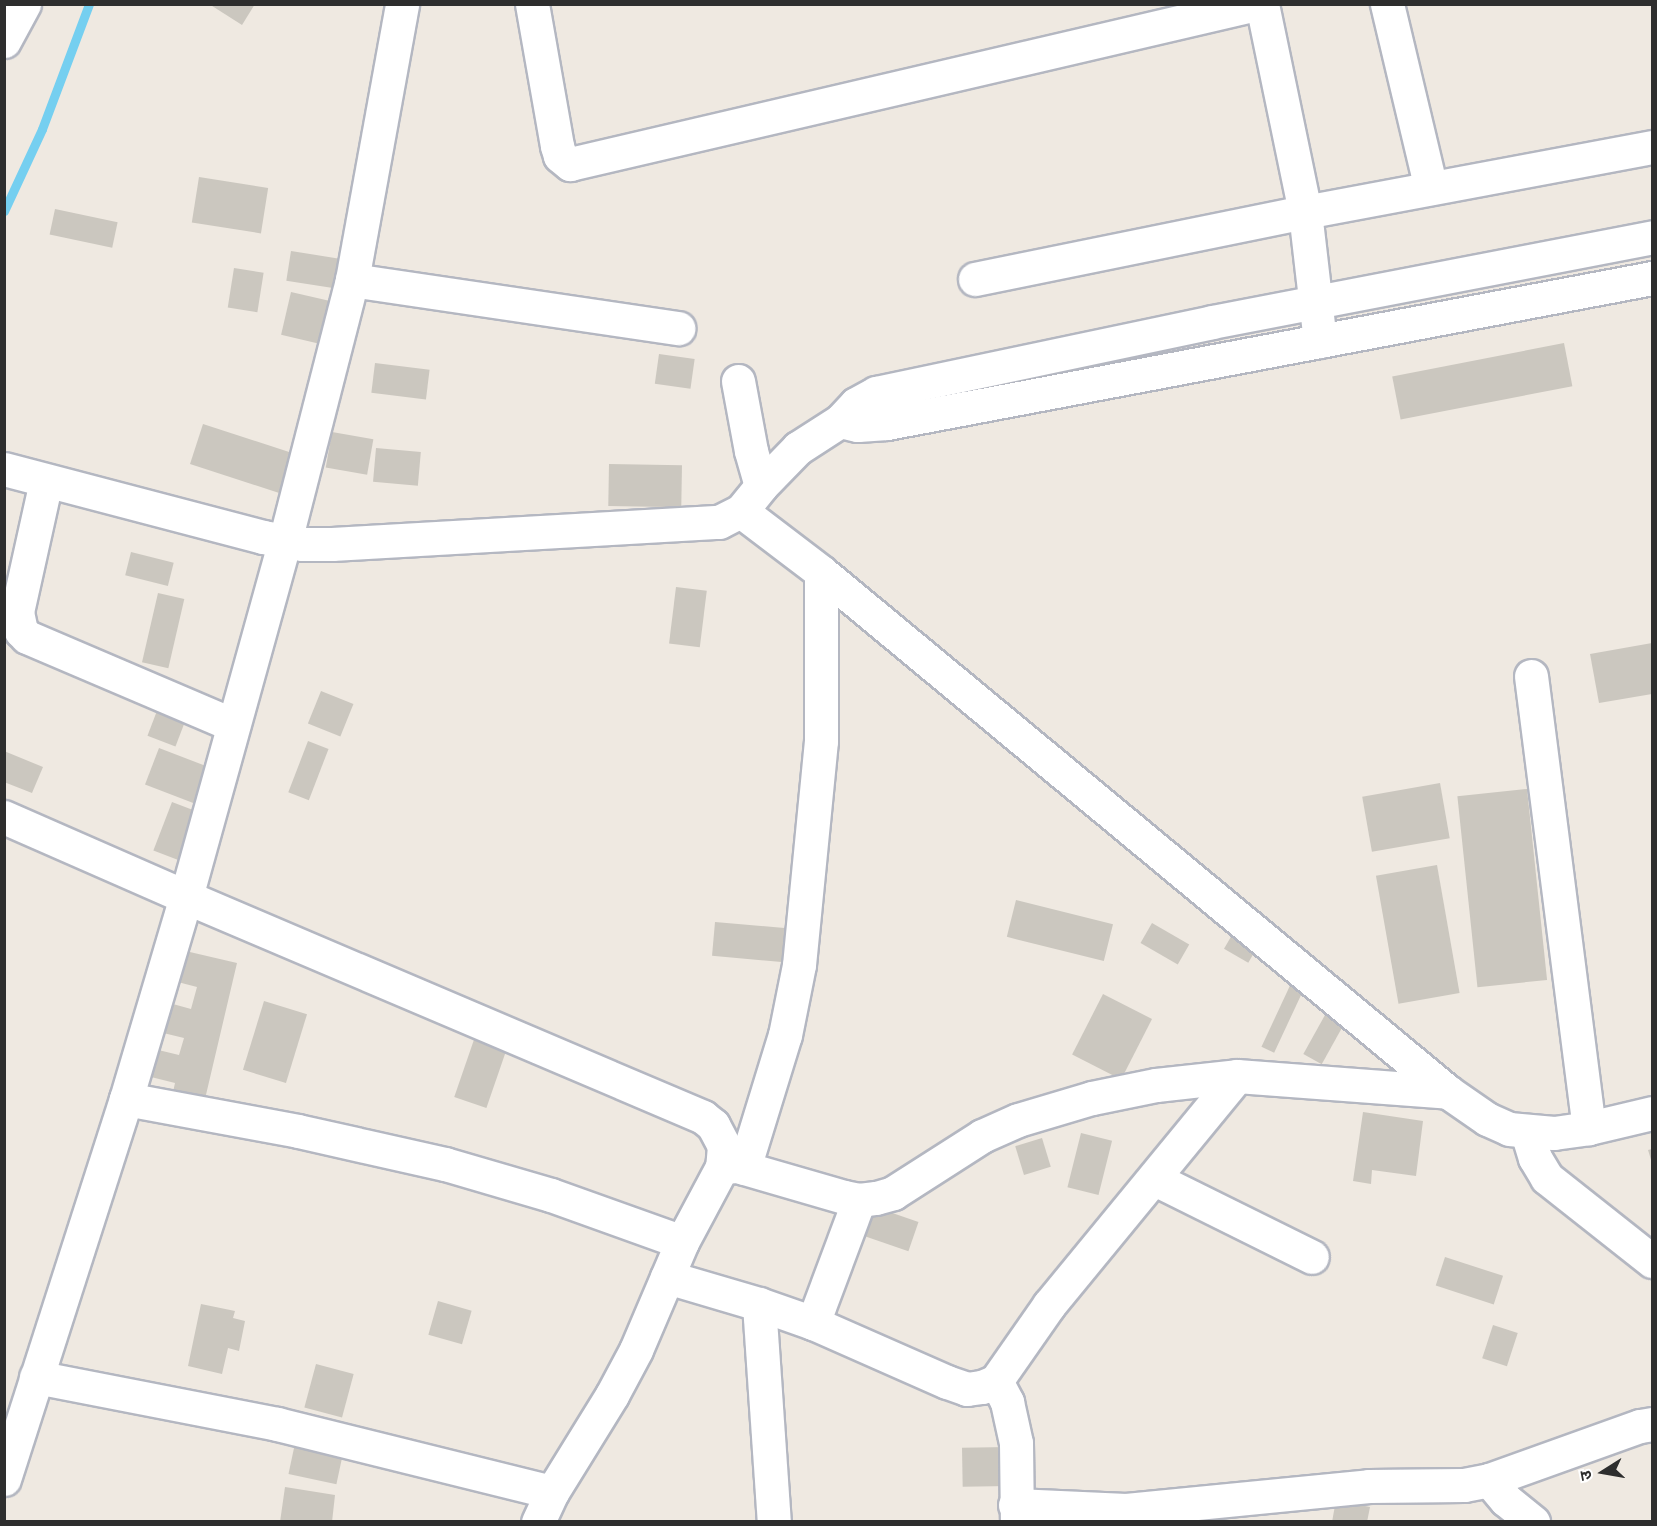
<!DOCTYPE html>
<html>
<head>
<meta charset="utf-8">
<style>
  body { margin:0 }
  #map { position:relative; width:1657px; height:1526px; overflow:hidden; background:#efe9e1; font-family:Mulish,"Noto Sans Devanagari",sans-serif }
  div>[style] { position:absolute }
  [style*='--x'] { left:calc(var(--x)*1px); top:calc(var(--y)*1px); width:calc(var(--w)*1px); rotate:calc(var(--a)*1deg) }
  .stream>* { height:9px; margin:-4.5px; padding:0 4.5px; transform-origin:4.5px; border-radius:4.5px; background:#75cff0 }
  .building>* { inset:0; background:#cbc7bf; transform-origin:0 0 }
  .roads { filter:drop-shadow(2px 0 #b4b7c1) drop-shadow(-2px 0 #b4b7c1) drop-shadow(0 2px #b4b7c1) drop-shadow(0 -2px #b4b7c1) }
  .minor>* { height:33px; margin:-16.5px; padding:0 16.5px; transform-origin:16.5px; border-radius:16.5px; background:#fff }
  .tertiary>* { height:33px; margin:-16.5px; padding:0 16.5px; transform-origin:16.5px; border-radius:16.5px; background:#fff }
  span { translate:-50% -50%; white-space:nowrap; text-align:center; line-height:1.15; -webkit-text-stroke:4.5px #fff; paint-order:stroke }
  .frame { position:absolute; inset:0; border:6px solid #2e2e2e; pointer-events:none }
  .north { position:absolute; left:1573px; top:1442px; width:60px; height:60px; -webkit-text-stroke:4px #fff; paint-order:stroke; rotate:259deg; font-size:16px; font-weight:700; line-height:24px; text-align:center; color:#2e2e2e }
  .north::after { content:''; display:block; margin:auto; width:21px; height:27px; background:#2e2e2e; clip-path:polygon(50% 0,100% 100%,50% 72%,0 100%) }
</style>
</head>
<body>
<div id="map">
  <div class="stream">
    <i style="--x:4;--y:211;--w:90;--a:-65.1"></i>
    <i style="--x:42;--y:129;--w:134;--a:-69.4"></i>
  </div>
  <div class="building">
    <i style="clip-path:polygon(209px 4px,255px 4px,242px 25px)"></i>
    <i style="left:199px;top:177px;width:70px;height:46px;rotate:9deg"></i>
    <i style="left:55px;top:209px;width:64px;height:26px;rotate:12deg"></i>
    <i style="left:291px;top:251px;width:57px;height:30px;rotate:9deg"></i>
    <i style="left:234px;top:268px;width:30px;height:40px;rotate:9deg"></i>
    <i style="left:291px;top:292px;width:49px;height:44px;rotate:13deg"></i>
    <i style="left:1564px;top:343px;width:44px;height:175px;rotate:79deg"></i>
    <i style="left:659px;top:354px;width:36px;height:30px;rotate:8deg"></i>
    <i style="left:375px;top:363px;width:55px;height:30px;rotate:7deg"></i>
    <i style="left:203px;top:424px;width:101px;height:42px;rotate:18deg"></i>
    <i style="left:332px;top:432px;width:42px;height:36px;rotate:10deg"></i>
    <i style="left:376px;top:448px;width:45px;height:34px;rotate:5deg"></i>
    <i style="left:609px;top:464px;width:73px;height:42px;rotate:1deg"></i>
    <i style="left:131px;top:552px;width:44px;height:24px;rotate:14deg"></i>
    <i style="left:676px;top:587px;width:31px;height:57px;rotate:7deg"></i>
    <i style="left:158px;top:593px;width:27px;height:71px;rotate:13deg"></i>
    <i style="clip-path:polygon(1652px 643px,1652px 694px,1599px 703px,1590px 654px)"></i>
    <i style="left:321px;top:691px;width:35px;height:35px;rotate:22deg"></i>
    <i style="left:160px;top:703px;width:30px;height:35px;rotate:21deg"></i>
    <i style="left:308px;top:741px;width:22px;height:55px;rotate:21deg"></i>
    <i style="left:159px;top:748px;width:60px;height:39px;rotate:21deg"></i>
    <i style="clip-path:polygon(4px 751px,43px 767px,32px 793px,4px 782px)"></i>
    <i style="left:1440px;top:783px;width:56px;height:79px;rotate:80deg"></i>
    <i style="left:1527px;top:789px;width:192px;height:70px;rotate:84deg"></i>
    <i style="left:172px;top:802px;width:33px;height:52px;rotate:21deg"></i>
    <i style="left:1437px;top:865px;width:130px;height:62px;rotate:80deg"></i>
    <i style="left:1016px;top:900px;width:100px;height:38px;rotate:14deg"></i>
    <i style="left:715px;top:922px;width:81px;height:34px;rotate:5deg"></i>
    <i style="left:1152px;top:923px;width:43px;height:23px;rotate:30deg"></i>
    <i style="left:1232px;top:935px;width:28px;height:16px;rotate:30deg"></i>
    <i style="clip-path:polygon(177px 949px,237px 963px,205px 1099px,173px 1092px,175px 1083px,143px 1075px,150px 1048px,179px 1055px,184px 1038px,155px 1031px,162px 1001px,191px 1009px,197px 987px,170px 980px)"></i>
    <i style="left:1294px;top:977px;width:14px;height:77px;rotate:25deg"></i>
    <i style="left:1103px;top:994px;width:55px;height:68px;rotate:27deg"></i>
    <i style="left:264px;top:1001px;width:45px;height:72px;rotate:17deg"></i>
    <i style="left:1330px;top:1006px;width:21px;height:55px;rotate:29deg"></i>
    <i style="left:478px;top:1028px;width:34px;height:73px;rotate:19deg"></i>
    <i style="clip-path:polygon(1363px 1112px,1423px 1121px,1416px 1176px,1372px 1170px,1371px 1184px,1353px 1181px)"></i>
    <i style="left:1081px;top:1133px;width:32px;height:56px;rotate:14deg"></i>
    <i style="left:1042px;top:1138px;width:30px;height:28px;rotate:73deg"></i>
    <i style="clip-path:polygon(1652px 1149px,1652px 1163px,1648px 1150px)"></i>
    <i style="left:875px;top:1207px;width:46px;height:31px;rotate:19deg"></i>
    <i style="left:1445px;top:1257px;width:61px;height:30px;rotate:18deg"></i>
    <i style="left:438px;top:1301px;width:35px;height:35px;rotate:16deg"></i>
    <i style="clip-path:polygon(201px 1304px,235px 1311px,233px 1318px,245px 1321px,239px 1351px,228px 1348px,222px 1374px,188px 1366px)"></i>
    <i style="left:1493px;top:1325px;width:26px;height:35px;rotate:18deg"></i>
    <i style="left:316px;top:1364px;width:39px;height:45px;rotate:15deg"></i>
    <i style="left:297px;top:1434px;width:49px;height:41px;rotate:12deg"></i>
    <i style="left:1008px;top:1447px;width:39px;height:46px;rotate:89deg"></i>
    <i style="clip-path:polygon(285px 1487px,335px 1495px,332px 1522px,280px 1522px)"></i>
    <i style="clip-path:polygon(1336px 1500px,1370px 1507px,1367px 1522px,1332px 1522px)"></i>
  </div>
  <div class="roads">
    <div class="minor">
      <i style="--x:532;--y:4;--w:144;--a:80"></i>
      <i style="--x:557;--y:146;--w:10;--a:73"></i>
      <i style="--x:560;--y:156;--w:13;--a:39"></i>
      <i style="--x:570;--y:164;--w:704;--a:-13.13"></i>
      <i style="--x:1262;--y:4;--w:212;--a:78.3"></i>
      <i style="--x:1305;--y:212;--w:130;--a:83.4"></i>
      <i style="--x:1387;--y:4;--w:189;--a:76.6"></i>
      <i style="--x:975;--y:279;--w:337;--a:-11.5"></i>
      <i style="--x:1305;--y:212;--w:353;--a:-10.6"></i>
      <i style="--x:352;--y:280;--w:330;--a:8.4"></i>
      <i style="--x:738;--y:381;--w:71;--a:79.5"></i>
      <i style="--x:751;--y:451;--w:36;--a:74"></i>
      <i style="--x:46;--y:481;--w:134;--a:102.5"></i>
      <i style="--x:17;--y:612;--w:19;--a:78"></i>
      <i style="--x:21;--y:631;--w:8;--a:45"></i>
      <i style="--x:27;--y:637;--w:224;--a:23.1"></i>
      <i style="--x:741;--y:511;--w:101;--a:37.3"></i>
      <i style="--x:821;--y:572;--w:815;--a:39.67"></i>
      <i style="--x:1448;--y:1092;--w:47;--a:34.7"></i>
      <i style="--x:1487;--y:1119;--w:24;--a:24"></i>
      <i style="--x:1509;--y:1129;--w:45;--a:5.1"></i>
      <i style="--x:1554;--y:1133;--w:35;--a:-8"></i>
      <i style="--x:1589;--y:1128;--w:65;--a:-13.4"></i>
      <i style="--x:1531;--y:676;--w:456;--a:82.7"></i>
      <i style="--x:4;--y:817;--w:199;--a:23.7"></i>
      <i style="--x:186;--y:897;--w:562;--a:23.05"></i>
      <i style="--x:703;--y:1117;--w:13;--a:39"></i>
      <i style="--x:713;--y:1125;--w:24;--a:62"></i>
      <i style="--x:724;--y:1146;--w:21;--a:95"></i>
      <i style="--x:722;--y:1167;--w:85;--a:118.1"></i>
      <i style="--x:682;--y:1242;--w:117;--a:113.1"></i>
      <i style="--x:636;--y:1350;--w:51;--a:118.1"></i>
      <i style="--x:612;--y:1395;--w:114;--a:121.7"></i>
      <i style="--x:552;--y:1492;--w:33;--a:115"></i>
      <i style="--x:126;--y:1099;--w:175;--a:10.5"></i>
      <i style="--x:298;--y:1131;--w:151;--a:12.7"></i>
      <i style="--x:445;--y:1164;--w:110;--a:16.3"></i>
      <i style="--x:551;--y:1195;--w:139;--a:19.7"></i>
      <i style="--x:1527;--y:1132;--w:27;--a:73"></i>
      <i style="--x:1535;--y:1158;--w:23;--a:59"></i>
      <i style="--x:1547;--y:1178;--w:134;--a:38.3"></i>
      <i style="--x:722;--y:1167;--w:15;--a:-4"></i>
      <i style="--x:737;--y:1166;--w:111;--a:16.2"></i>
      <i style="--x:844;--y:1197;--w:15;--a:11"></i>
      <i style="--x:859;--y:1200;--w:17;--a:-7"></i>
      <i style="--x:876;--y:1198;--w:18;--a:-16"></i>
      <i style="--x:893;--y:1193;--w:106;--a:-32.6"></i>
      <i style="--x:982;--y:1136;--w:39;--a:-24"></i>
      <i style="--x:1018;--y:1120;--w:77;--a:-16.6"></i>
      <i style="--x:1092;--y:1098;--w:65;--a:-11.5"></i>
      <i style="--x:1156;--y:1085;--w:81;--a:-6.3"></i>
      <i style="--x:1237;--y:1076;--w:212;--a:4.3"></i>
      <i style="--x:744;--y:1168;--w:139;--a:-72.9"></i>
      <i style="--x:785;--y:1035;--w:71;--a:-78.7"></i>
      <i style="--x:799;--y:965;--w:225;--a:-84.4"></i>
      <i style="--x:821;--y:741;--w:169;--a:-90"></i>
      <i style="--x:1155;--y:1179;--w:175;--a:26.4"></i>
      <i style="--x:667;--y:1277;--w:96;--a:16.4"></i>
      <i style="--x:759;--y:1304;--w:57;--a:19.4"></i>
      <i style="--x:813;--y:1323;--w:146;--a:23.8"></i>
      <i style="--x:947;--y:1382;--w:21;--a:19"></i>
      <i style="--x:967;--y:1389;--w:15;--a:-8"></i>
      <i style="--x:982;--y:1387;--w:15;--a:-23"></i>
      <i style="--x:996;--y:1381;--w:93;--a:-55.1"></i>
      <i style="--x:1049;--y:1305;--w:296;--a:-50.6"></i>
      <i style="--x:759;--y:1304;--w:219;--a:86.1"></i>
      <i style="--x:813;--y:1323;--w:131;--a:-69.5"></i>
      <i style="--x:36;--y:1377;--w:246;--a:11"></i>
      <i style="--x:277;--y:1424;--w:283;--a:13.9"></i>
      <i style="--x:996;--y:1381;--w:24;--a:62"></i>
      <i style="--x:1007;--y:1402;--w:42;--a:77.6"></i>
      <i style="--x:1016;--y:1443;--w:79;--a:89.3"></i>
      <i style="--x:4;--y:1479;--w:399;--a:-72.2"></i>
      <i style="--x:126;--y:1099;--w:211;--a:-73.5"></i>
      <i style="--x:186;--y:897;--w:370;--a:-74.5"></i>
      <i style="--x:285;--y:541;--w:269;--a:-75.6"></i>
      <i style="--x:352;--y:280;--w:280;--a:-79.7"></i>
      <i style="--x:1489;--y:1480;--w:26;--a:50"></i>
      <i style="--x:1506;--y:1500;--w:35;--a:39"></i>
      <i style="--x:1015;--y:1505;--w:111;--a:2.6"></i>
      <i style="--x:1126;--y:1510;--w:244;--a:-5.6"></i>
      <i style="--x:1369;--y:1486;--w:95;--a:-0.6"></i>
      <i style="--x:1464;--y:1485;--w:25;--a:-11"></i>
      <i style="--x:1489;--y:1480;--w:160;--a:-19.7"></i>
      <i style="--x:1640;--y:1426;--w:12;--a:-9"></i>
    </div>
    <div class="tertiary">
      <i style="--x:4;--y:41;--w:42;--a:-61.6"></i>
      <i style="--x:840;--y:421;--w:18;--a:13"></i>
      <i style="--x:858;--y:425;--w:29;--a:-4"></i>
      <i style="--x:887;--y:423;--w:779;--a:-10.73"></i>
      <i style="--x:4;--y:469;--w:268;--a:14.7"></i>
      <i style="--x:263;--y:537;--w:40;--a:10"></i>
      <i style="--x:302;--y:544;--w:30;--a:0"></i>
      <i style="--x:332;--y:544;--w:388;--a:-3.3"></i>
      <i style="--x:719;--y:522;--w:25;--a:-27"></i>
      <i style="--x:741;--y:511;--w:32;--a:-51"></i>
      <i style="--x:761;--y:486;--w:53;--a:-45.8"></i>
      <i style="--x:798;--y:448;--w:50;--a:-32.7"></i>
      <i style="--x:840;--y:421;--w:23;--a:-47"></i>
      <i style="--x:856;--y:404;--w:23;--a:-29"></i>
      <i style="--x:876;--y:393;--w:343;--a:-11.9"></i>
      <i style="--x:1212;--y:322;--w:448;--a:-10.9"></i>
    </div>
  </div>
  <div class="frame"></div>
  <div class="north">उ</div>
</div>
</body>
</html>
